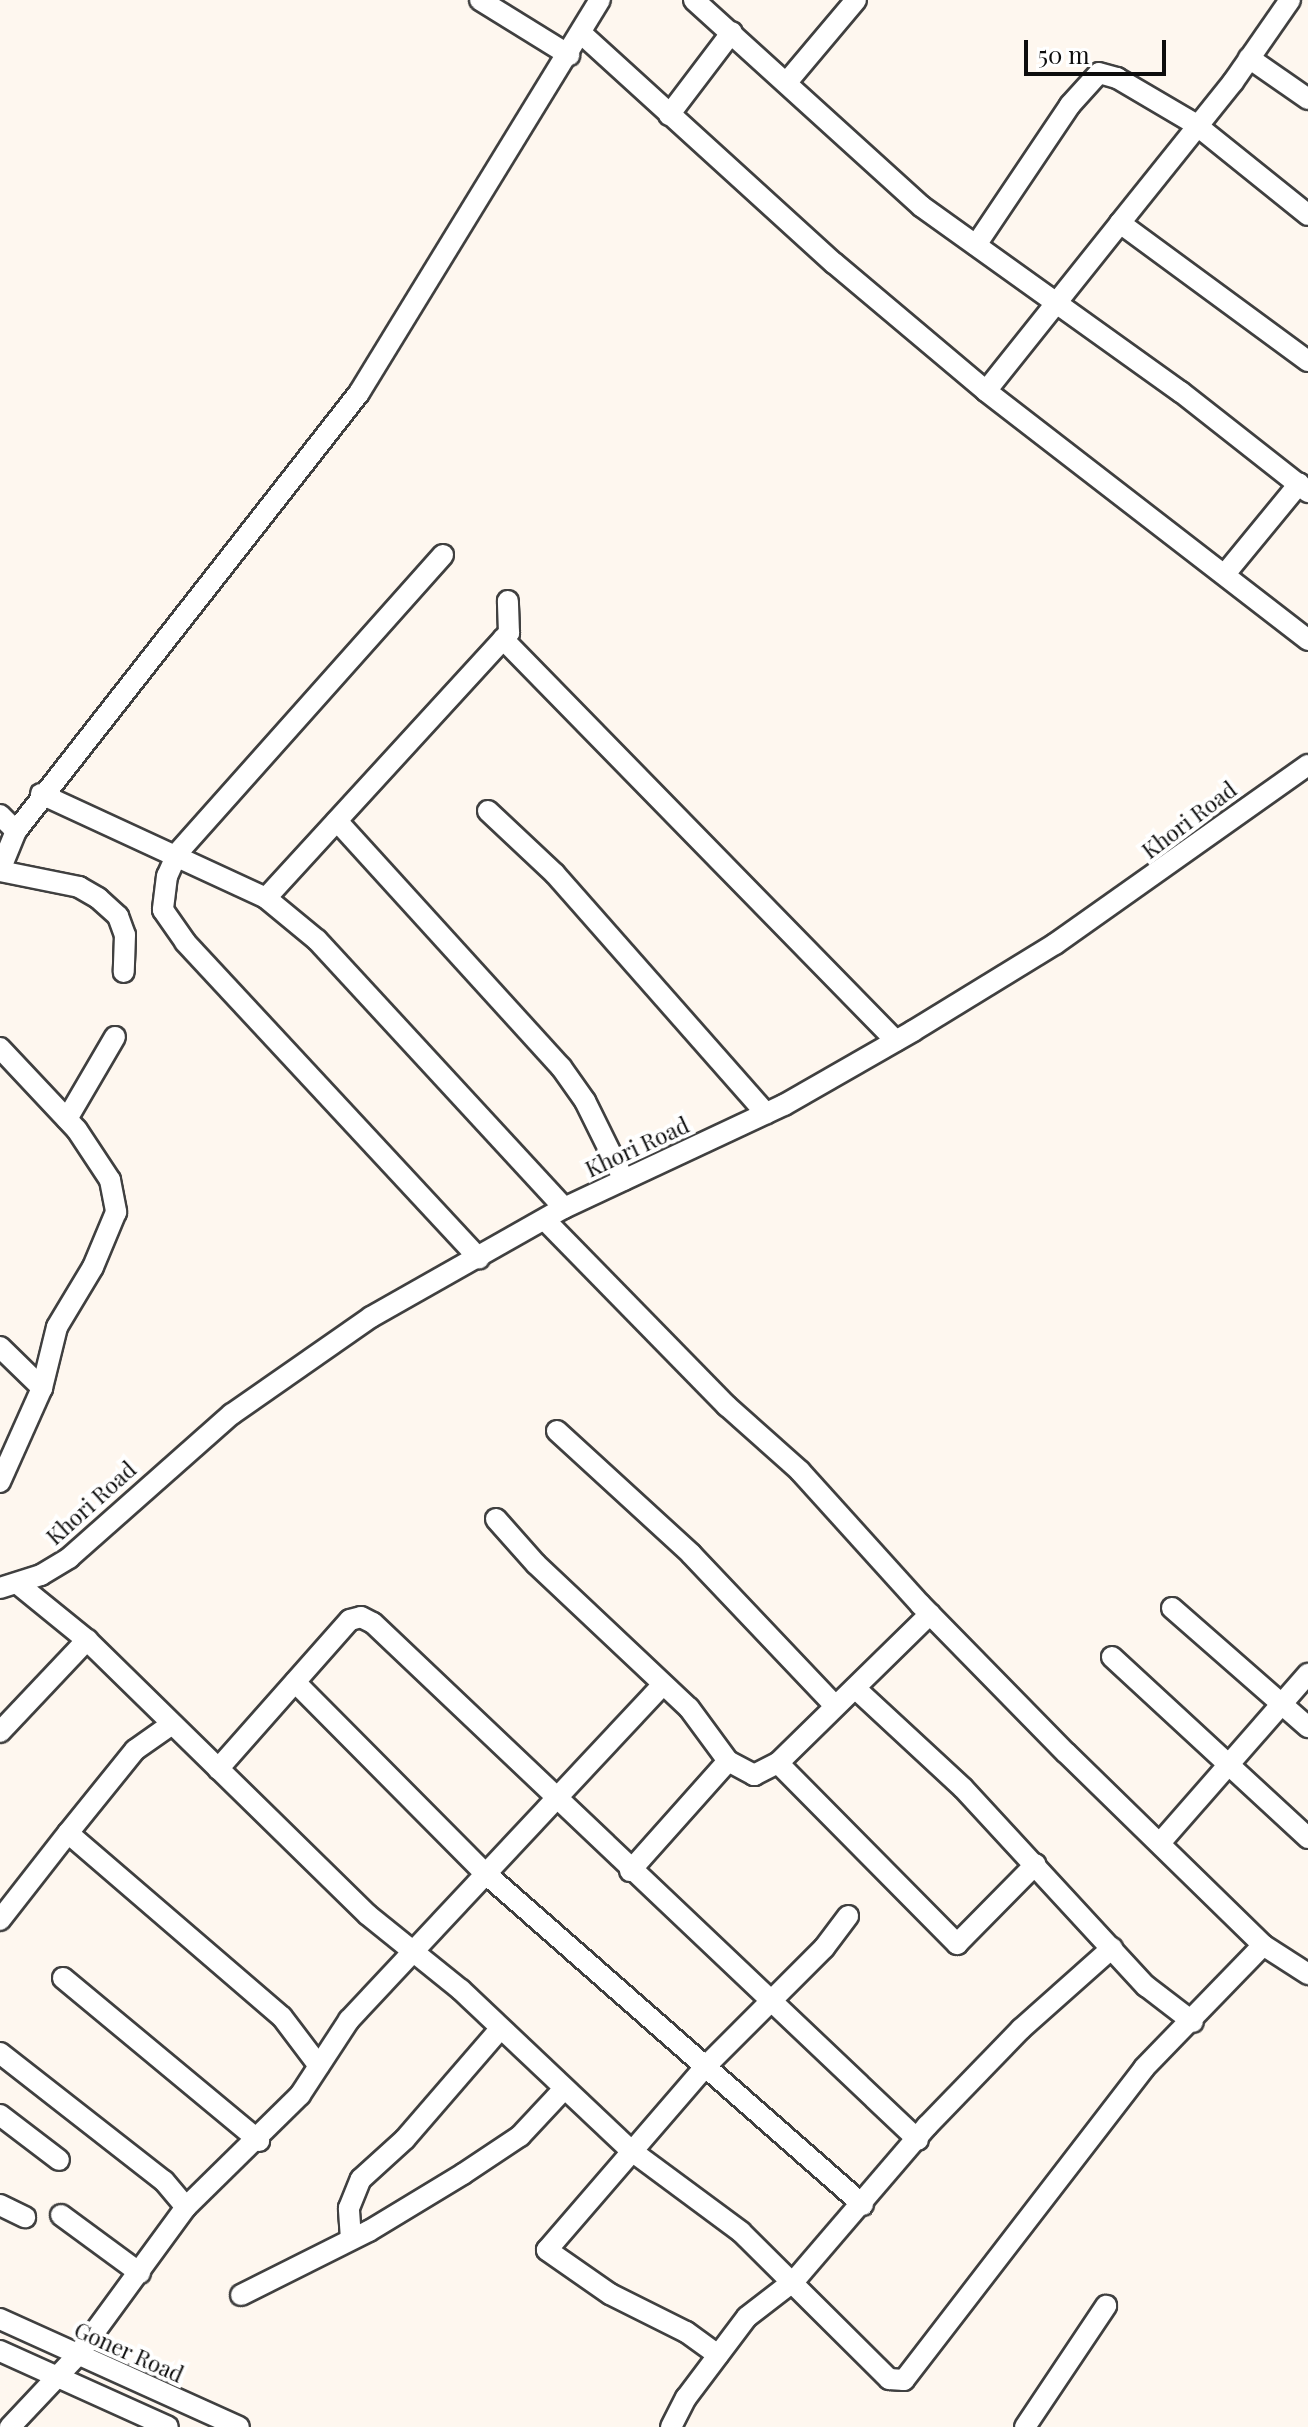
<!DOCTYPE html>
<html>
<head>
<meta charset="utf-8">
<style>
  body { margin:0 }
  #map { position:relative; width:1308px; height:2427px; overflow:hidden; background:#fef7ef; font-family:"Playfair Display",serif }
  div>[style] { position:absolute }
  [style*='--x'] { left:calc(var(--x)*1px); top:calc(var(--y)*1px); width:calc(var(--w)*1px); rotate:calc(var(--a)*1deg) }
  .roads { filter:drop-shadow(2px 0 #404040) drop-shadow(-2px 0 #404040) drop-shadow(0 2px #404040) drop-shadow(0 -2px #404040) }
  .minor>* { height:20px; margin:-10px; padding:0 10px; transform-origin:10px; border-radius:10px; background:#fff }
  span { translate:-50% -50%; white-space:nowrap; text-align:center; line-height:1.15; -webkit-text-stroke:8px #fff; paint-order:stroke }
  .street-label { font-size:22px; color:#0d0d0d }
  .scale { position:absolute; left:1024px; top:40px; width:142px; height:36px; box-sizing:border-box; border:4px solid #0d0d0d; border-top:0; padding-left:10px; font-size:24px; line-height:28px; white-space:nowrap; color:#0d0d0d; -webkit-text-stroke:6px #fff; paint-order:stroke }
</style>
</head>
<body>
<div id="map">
  <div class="roads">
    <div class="minor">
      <i style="--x:480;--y:0;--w:105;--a:31.7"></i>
      <i style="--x:694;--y:0;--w:307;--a:42.2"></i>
      <i style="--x:921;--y:206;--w:320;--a:35.6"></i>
      <i style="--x:1181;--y:392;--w:162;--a:38.2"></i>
      <i style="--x:582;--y:34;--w:341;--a:42.3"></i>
      <i style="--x:834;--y:263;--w:199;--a:40.1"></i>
      <i style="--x:986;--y:391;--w:407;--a:37.7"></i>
      <i style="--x:1249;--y:58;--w:72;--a:34.8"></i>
      <i style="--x:787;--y:82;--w:107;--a:-49.9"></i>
      <i style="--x:669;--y:115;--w:104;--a:-52.8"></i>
      <i style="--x:1120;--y:223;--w:181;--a:-51.3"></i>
      <i style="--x:1233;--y:82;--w:100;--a:-55.2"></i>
      <i style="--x:976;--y:245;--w:169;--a:-56.1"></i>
      <i style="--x:1070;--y:105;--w:43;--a:-47.8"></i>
      <i style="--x:1099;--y:73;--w:19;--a:16"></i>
      <i style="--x:1117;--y:78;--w:91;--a:30.5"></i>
      <i style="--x:1195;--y:124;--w:145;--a:38.8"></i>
      <i style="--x:986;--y:391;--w:215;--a:-51.4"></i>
      <i style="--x:1120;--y:223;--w:233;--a:36.3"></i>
      <i style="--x:443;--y:555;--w:400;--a:131.7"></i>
      <i style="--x:177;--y:854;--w:24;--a:114"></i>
      <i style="--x:167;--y:876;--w:34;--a:97"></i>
      <i style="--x:163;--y:910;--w:39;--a:55"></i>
      <i style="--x:185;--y:942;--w:432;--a:47.1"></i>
      <i style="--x:1225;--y:574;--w:117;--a:-50.6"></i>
      <i style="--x:503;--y:639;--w:562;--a:45.65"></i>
      <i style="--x:41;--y:794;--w:248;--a:24.8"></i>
      <i style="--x:266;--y:898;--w:66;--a:39.5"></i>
      <i style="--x:317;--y:940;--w:364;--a:47.3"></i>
      <i style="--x:488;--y:811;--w:92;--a:43.2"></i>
      <i style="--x:555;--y:874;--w:319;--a:48.6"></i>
      <i style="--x:0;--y:815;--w:23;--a:45"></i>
      <i style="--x:16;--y:831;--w:42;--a:112.3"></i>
      <i style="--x:337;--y:821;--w:333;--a:47.7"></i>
      <i style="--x:561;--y:1067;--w:42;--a:54.8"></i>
      <i style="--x:585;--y:1101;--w:88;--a:63.7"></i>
      <i style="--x:16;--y:831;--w:556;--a:-51.94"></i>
      <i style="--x:359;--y:393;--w:461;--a:-58.5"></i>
      <i style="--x:0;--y:871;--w:81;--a:11.4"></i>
      <i style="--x:79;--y:887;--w:22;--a:30"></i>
      <i style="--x:98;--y:898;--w:27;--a:42"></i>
      <i style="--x:118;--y:916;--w:20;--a:70"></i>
      <i style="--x:125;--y:935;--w:37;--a:92"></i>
      <i style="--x:266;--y:898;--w:360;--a:-47.5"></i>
      <i style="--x:509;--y:633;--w:32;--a:-92"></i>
      <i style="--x:0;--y:1048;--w:112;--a:46.8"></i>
      <i style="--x:77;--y:1130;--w:60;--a:56.6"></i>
      <i style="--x:110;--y:1180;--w:33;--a:79"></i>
      <i style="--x:116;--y:1212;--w:60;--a:112.7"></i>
      <i style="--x:93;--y:1267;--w:70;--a:121"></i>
      <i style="--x:57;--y:1327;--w:63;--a:103.8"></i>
      <i style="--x:42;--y:1388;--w:103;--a:114.1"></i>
      <i style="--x:67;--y:1119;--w:95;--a:-59.7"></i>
      <i style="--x:0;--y:1347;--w:59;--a:44.3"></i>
      <i style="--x:557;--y:1431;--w:182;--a:42.5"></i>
      <i style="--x:691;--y:1554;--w:209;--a:46.5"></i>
      <i style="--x:496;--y:1519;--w:60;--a:48.4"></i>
      <i style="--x:536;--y:1564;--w:210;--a:43.3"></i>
      <i style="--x:689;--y:1708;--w:66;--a:53.7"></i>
      <i style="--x:728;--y:1761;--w:30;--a:28"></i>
      <i style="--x:754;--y:1775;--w:27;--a:-27"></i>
      <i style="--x:778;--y:1763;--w:213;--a:-44.4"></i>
      <i style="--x:18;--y:1584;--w:89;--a:39.1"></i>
      <i style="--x:87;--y:1640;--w:393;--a:44.4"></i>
      <i style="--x:368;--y:1915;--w:119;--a:38.9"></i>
      <i style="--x:461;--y:1990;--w:231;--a:43.4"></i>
      <i style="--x:629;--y:2149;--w:139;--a:36.5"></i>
      <i style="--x:741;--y:2232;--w:209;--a:44.8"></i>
      <i style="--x:889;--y:2379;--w:15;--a:4"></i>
      <i style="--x:904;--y:2380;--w:394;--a:-52.4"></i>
      <i style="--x:1144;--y:2068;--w:171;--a:-45.9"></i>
      <i style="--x:1263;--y:1945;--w:275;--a:-135.7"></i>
      <i style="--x:1066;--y:1753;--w:209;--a:-134.4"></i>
      <i style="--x:920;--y:1604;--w:179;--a:-132.1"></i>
      <i style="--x:800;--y:1471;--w:98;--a:-138.3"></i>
      <i style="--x:727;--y:1406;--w:260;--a:-134.4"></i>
      <i style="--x:0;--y:1588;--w:43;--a:-17.6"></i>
      <i style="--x:41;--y:1575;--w:33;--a:-31"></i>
      <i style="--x:69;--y:1558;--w:217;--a:-41.5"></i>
      <i style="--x:232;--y:1414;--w:169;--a:-34.9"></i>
      <i style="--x:371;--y:1317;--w:222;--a:-29.5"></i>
      <i style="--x:564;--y:1208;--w:243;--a:-25.1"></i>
      <i style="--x:784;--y:1105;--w:149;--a:-29.8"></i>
      <i style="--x:913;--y:1031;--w:167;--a:-31.5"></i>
      <i style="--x:1055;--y:944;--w:310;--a:-35.3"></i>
      <i style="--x:1172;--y:1608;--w:181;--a:41.2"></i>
      <i style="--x:1112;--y:1657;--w:267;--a:42.7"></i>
      <i style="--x:295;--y:1682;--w:269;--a:45.2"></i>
      <i style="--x:485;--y:1873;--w:503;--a:41.29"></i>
      <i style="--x:855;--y:1688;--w:147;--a:42.8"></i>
      <i style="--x:963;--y:1788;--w:270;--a:47.3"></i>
      <i style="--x:1146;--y:1986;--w:59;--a:37.5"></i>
      <i style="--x:172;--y:1724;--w:45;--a:144.9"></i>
      <i style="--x:135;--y:1750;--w:107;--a:128.9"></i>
      <i style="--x:68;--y:1833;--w:282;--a:40.7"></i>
      <i style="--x:282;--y:2017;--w:61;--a:52.9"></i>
      <i style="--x:0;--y:1732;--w:127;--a:-46.6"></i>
      <i style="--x:778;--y:1763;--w:255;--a:45.3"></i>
      <i style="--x:957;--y:1944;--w:112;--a:-45.4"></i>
      <i style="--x:218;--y:1769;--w:199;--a:-48.5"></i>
      <i style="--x:350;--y:1620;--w:11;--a:-15"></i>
      <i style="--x:361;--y:1617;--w:13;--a:27"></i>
      <i style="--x:373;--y:1623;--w:751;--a:43.49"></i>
      <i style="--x:1160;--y:1843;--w:225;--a:-48.8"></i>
      <i style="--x:630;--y:1871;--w:147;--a:-48.3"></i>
      <i style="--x:0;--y:1920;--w:110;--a:-52"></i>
      <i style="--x:1263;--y:1945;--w:54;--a:32.8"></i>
      <i style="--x:63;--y:1978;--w:255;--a:39.7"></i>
      <i style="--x:0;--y:2053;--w:208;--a:38"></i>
      <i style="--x:164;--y:2181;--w:34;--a:50"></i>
      <i style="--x:0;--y:2115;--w:74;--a:37.3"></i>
      <i style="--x:0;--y:2205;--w:28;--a:26"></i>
      <i style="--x:61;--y:2215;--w:98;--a:36.3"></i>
      <i style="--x:351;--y:2239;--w:31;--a:-94"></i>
      <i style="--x:349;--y:2208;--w:31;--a:-68"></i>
      <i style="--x:361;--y:2179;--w:59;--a:-42.3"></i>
      <i style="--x:405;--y:2139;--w:145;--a:-49.2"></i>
      <i style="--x:241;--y:2295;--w:143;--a:-26.6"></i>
      <i style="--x:369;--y:2231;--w:110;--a:-31.2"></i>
      <i style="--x:463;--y:2174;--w:69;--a:-33.7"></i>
      <i style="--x:520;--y:2136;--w:63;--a:-46.9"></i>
      <i style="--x:0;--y:2319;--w:262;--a:24.3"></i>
      <i style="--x:0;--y:2351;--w:184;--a:24.3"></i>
      <i style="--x:718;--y:2355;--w:39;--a:-144"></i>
      <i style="--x:686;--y:2332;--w:85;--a:-153.4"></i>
      <i style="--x:610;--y:2294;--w:77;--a:-145.1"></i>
      <i style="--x:547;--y:2250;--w:243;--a:-49.2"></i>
      <i style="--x:706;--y:2066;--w:167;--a:-45"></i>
      <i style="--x:824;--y:1948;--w:40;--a:-53"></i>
      <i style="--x:10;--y:2427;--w:98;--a:-46.7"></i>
      <i style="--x:77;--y:2356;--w:185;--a:-53.8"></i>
      <i style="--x:186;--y:2207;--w:160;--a:-44.5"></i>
      <i style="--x:300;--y:2095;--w:90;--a:-56.8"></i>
      <i style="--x:349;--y:2020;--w:458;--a:-46.9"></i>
      <i style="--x:671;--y:2427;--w:33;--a:-63"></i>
      <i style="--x:686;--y:2398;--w:101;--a:-53"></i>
      <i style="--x:747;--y:2317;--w:61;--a:-37.6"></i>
      <i style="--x:795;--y:2280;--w:203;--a:-49.4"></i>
      <i style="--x:927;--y:2126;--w:135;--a:-45.9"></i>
      <i style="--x:1021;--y:2029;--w:122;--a:-41.7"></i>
      <i style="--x:1025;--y:2427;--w:146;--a:-56.2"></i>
    </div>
  </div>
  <div class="street-label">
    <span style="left:1189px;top:820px;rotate:-37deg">Khori Road</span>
    <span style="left:637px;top:1147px;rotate:-25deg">Khori Road</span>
    <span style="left:91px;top:1503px;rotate:-42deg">Khori Road</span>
    <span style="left:129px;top:2352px;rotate:24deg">Goner Road</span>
  </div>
  <div class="scale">50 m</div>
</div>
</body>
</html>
